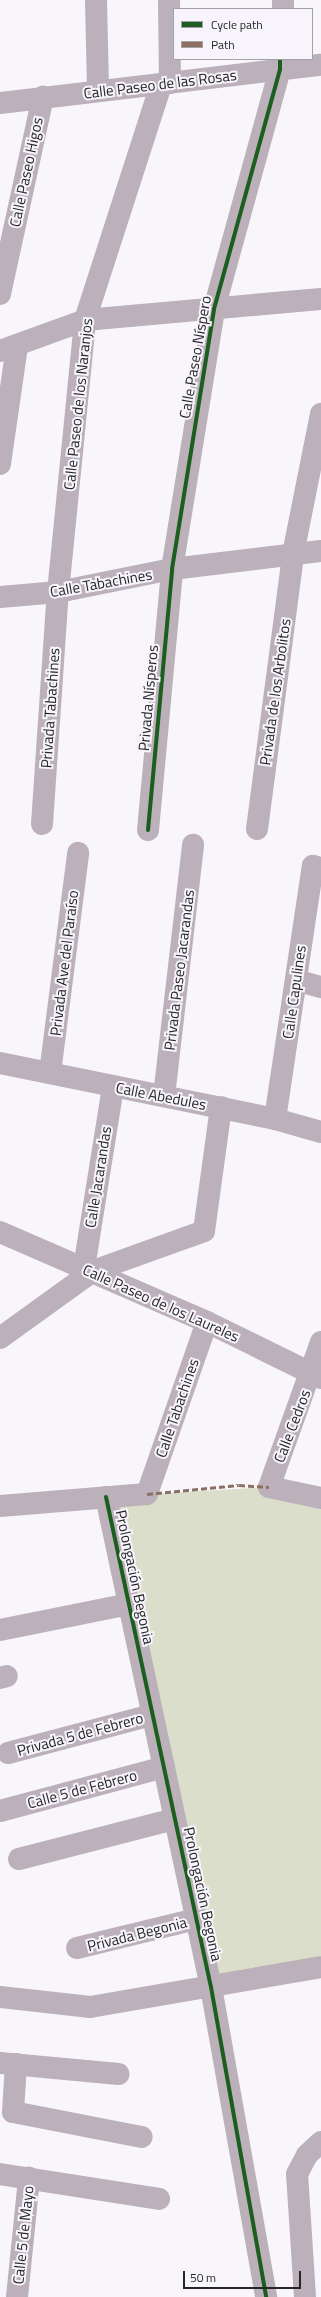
<!DOCTYPE html>
<html>
<head>
<meta charset="utf-8">
<style>
  body { margin:0 }
  #map { position:relative; width:321px; height:2297px; overflow:hidden; background:#f8f6fa; font-family:"Titillium Web",sans-serif }
  div>[style] { position:absolute }
  [style*='--x'] { left:calc(var(--x)*1px); top:calc(var(--y)*1px); width:calc(var(--w)*1px); rotate:calc(var(--a)*1deg) }
  .green>* { inset:0; background:#dbdeca }
  .minor>* { height:22px; margin:-11px; padding:0 11px; transform-origin:11px; border-radius:11px; background:#bcb0ba }
  .quiet>* { height:3px; margin-top:-1.5px; transform-origin:0; background:repeating-linear-gradient(90deg,#8d6e63 0 6px,transparent 0 9px) }
  .cycleway>* { height:4px; margin:-2px; padding:0 2px; transform-origin:2px; border-radius:2px; background:#1b5e20 }
  span { translate:-50% -50%; white-space:nowrap; text-align:center; line-height:1.15; -webkit-text-stroke:4px #f7f5fb; paint-order:stroke }
  .street-label { font-size:15px; color:#262628 }
  .legend { position:absolute; left:173px; top:8px; width:140px; height:52px; box-sizing:border-box; background:#f7f5fb; border:1px solid #a3a2a7; margin:0; padding:5px 7px; list-style:none; font-size:12px; color:#262628 }
  .legend li { display:flex; align-items:center; gap:8px; height:20px }
  .legend b { width:20px; border:1px solid #a3a2a7 }
  .scale { position:absolute; left:183px; top:2271px; width:118px; height:18px; box-sizing:border-box; border:2px solid #262628; border-top:0; padding-left:5px; font-size:12px; line-height:14px; white-space:nowrap; color:#262628; -webkit-text-stroke:3px #f7f5fb; paint-order:stroke }
</style>
</head>
<body>
<div id="map">
  <div class="green">
    <i style="clip-path:polygon(269px 1487px,321px 1498px,321px 1967px,211px 1987px,106px 1497px)"></i>
  </div>
  <div class="minor">
    <i style="--x:96;--y:0;--w:91;--a:88.7"></i>
    <i style="--x:169;--y:0;--w:83;--a:89.3"></i>
    <i style="--x:283;--y:9;--w:9;--a:-90"></i>
    <i style="--x:0;--y:103;--w:323;--a:-6.8"></i>
    <i style="--x:0;--y:294;--w:202;--a:-77.7"></i>
    <i style="--x:0;--y:351;--w:90;--a:-20"></i>
    <i style="--x:85;--y:320;--w:237;--a:-5.1"></i>
    <i style="--x:0;--y:464;--w:119;--a:-81.8"></i>
    <i style="--x:0;--y:597;--w:58;--a:-4.9"></i>
    <i style="--x:58;--y:592;--w:116;--a:-11.4"></i>
    <i style="--x:172;--y:569;--w:150;--a:-6.9"></i>
    <i style="--x:42;--y:824;--w:233;--a:-86.1"></i>
    <i style="--x:58;--y:592;--w:273;--a:-84.3"></i>
    <i style="--x:85;--y:320;--w:248;--a:-72.1"></i>
    <i style="--x:257;--y:829;--w:277;--a:-82.5"></i>
    <i style="--x:293;--y:554;--w:143;--a:-78.7"></i>
    <i style="--x:148;--y:830;--w:262;--a:-84.7"></i>
    <i style="--x:172;--y:569;--w:263;--a:-80.8"></i>
    <i style="--x:214;--y:309;--w:249;--a:-74.6"></i>
    <i style="--x:280;--y:69;--w:10;--a:-90"></i>
    <i style="--x:296;--y:980;--w:26;--a:16"></i>
    <i style="--x:0;--y:1063;--w:281;--a:11.5"></i>
    <i style="--x:275;--y:1119;--w:48;--a:15.8"></i>
    <i style="--x:50;--y:1073;--w:222;--a:-82.7"></i>
    <i style="--x:164;--y:1096;--w:253;--a:-83.4"></i>
    <i style="--x:275;--y:1119;--w:256;--a:-81.5"></i>
    <i style="--x:313;--y:866;--w:8;--a:14"></i>
    <i style="--x:0;--y:1232;--w:226;--a:23.5"></i>
    <i style="--x:207;--y:1322;--w:127;--a:26.2"></i>
    <i style="--x:84;--y:1268;--w:184;--a:-80.9"></i>
    <i style="--x:0;--y:1338;--w:115;--a:-35.8"></i>
    <i style="--x:93;--y:1271;--w:118;--a:-19.8"></i>
    <i style="--x:204;--y:1231;--w:125;--a:-82.2"></i>
    <i style="--x:321;--y:1342;--w:154;--a:109.7"></i>
    <i style="--x:269;--y:1487;--w:53;--a:11.9"></i>
    <i style="--x:106;--y:1497;--w:501;--a:77.91"></i>
    <i style="--x:211;--y:1987;--w:315;--a:79.9"></i>
    <i style="--x:0;--y:1506;--w:147;--a:-4.7"></i>
    <i style="--x:147;--y:1494;--w:182;--a:-70.8"></i>
    <i style="--x:0;--y:1630;--w:132;--a:-11.4"></i>
    <i style="--x:0;--y:1678;--w:7;--a:-16"></i>
    <i style="--x:8;--y:1753;--w:149;--a:-14.8"></i>
    <i style="--x:0;--y:1811;--w:170;--a:-15"></i>
    <i style="--x:19;--y:1859;--w:161;--a:-14.4"></i>
    <i style="--x:77;--y:1948;--w:122;--a:-13.7"></i>
    <i style="--x:0;--y:1997;--w:91;--a:6.3"></i>
    <i style="--x:90;--y:2007;--w:234;--a:-9.8"></i>
    <i style="--x:0;--y:2063;--w:119;--a:5.3"></i>
    <i style="--x:16;--y:2064;--w:48;--a:93.6"></i>
    <i style="--x:13;--y:2112;--w:131;--a:11"></i>
    <i style="--x:0;--y:2174;--w:161;--a:8.9"></i>
    <i style="--x:17;--y:2297;--w:120;--a:-84.2"></i>
    <i style="--x:305;--y:2297;--w:123;--a:-93.7"></i>
    <i style="--x:297;--y:2174;--w:21;--a:-62"></i>
    <i style="--x:307;--y:2155;--w:19;--a:-43"></i>
  </div>
  <div class="quiet">
    <i style="--x:147;--y:1494;--w:92;--a:-5.6"></i>
    <i style="--x:239;--y:1485;--w:30;--a:4"></i>
  </div>
  <div class="cycleway">
    <i style="--x:148;--y:830;--w:262;--a:-84.7"></i>
    <i style="--x:172;--y:569;--w:263;--a:-80.8"></i>
    <i style="--x:214;--y:309;--w:249;--a:-74.6"></i>
    <i style="--x:280;--y:69;--w:10;--a:-90"></i>
    <i style="--x:106;--y:1497;--w:501;--a:77.91"></i>
    <i style="--x:211;--y:1987;--w:315;--a:79.9"></i>
  </div>
  <div class="street-label">
    <span style="left:160px;top:84px;rotate:-7deg">Calle Paseo de las Rosas</span>
    <span style="left:26px;top:172px;rotate:-78deg">Calle Paseo Higos</span>
    <span style="left:195px;top:357px;rotate:-80deg">Calle Paseo Níspero</span>
    <span style="left:78px;top:404px;rotate:-84deg">Calle Paseo de los Naranjos</span>
    <span style="left:101px;top:583px;rotate:-10deg">Calle Tabachines</span>
    <span style="left:275px;top:692px;rotate:-82deg">Privada de los Arbolitos</span>
    <span style="left:148px;top:698px;rotate:-85deg">Privada Nísperos</span>
    <span style="left:50px;top:708px;rotate:-86deg">Privada Tabachines</span>
    <span style="left:64px;top:963px;rotate:-83deg">Privada Ave del Paraíso</span>
    <span style="left:179px;top:970px;rotate:-83deg">Privada Paseo Jacarandas</span>
    <span style="left:294px;top:992px;rotate:-82deg">Calle Capulines</span>
    <span style="left:161px;top:1096px;rotate:11deg">Calle Abedules</span>
    <span style="left:98px;top:1177px;rotate:-81deg">Calle Jacarandas</span>
    <span style="left:161px;top:1303px;rotate:24deg">Calle Paseo de los Laureles</span>
    <span style="left:177px;top:1408px;rotate:-71deg">Calle Tabachines</span>
    <span style="left:292px;top:1426px;rotate:-69deg">Calle Cedros</span>
    <span style="left:135px;top:1577px;rotate:78deg">Prolongación Begonia</span>
    <span style="left:80px;top:1734px;rotate:-15deg">Privada 5 de Febrero</span>
    <span style="left:82px;top:1789px;rotate:-15deg">Calle 5 de Febrero</span>
    <span style="left:203px;top:1894px;rotate:78deg">Prolongación Begonia</span>
    <span style="left:137px;top:1934px;rotate:-14deg">Privada Begonia</span>
    <span style="left:23px;top:2235px;rotate:-84deg">Calle 5 de Mayo</span>
  </div>
  <ul class="legend">
  <li><b style="height:5px;background:#1b5e20"></b>Cycle path</li>
  <li><b style="height:5px;background:#8d6e63"></b>Path</li>
  </ul>
  <div class="scale">50 m</div>
</div>
</body>
</html>
